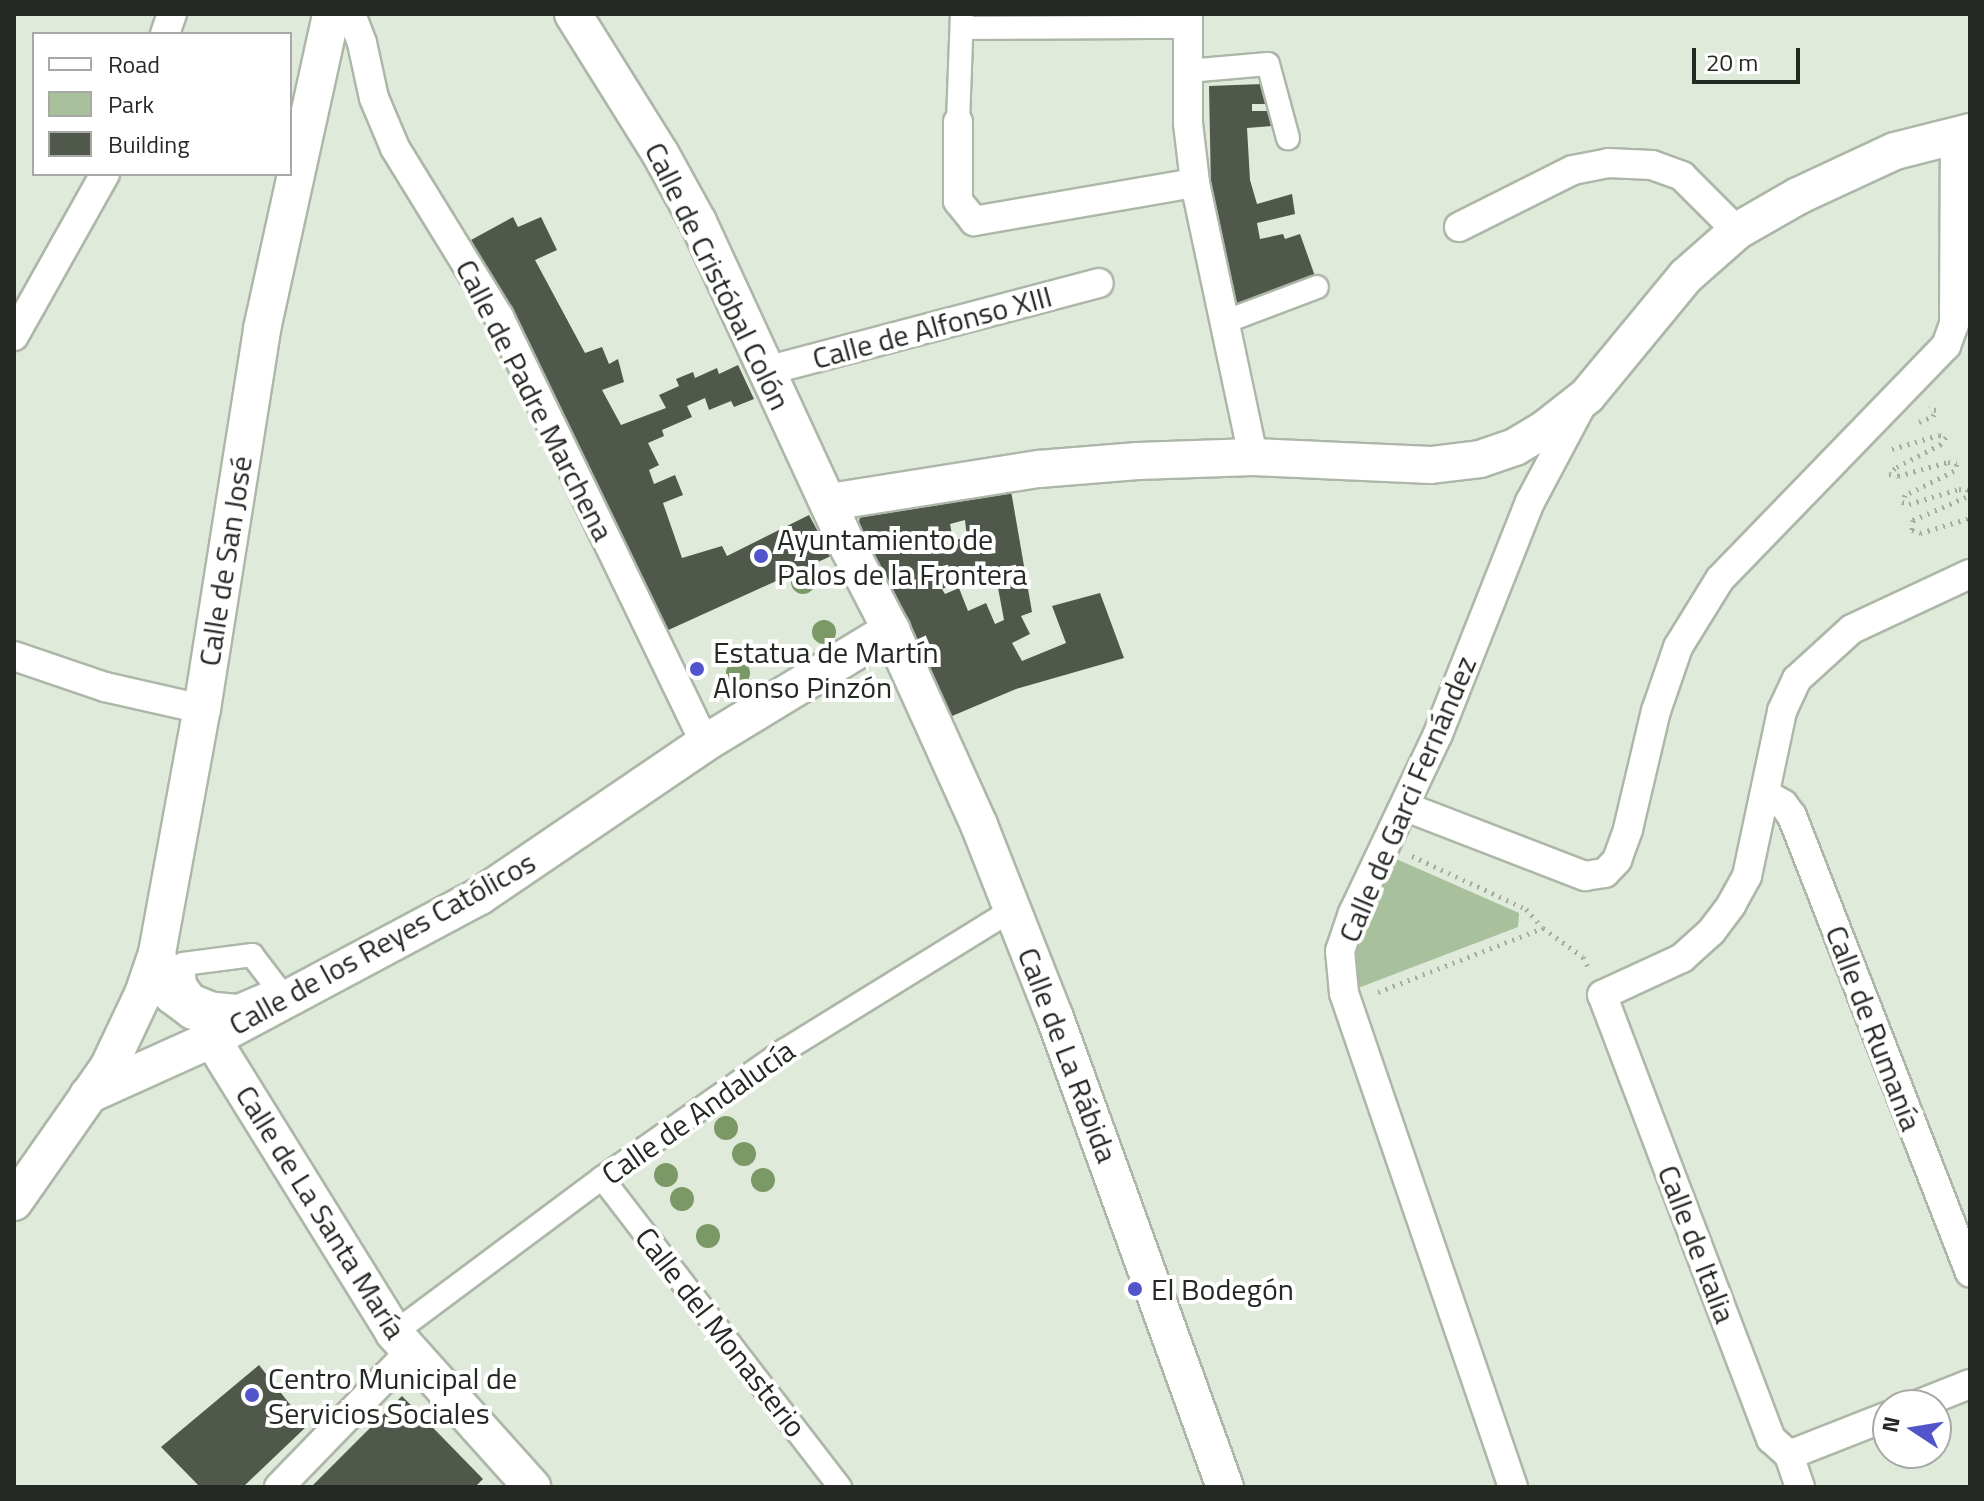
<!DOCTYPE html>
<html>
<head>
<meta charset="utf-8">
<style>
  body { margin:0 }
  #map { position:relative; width:1984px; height:1501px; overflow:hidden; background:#dfeada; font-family:"Titillium Web",sans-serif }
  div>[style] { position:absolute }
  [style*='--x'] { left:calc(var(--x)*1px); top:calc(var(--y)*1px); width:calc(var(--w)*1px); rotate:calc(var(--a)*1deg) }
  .green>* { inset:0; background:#a8c09c }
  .building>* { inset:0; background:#4f584b }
  .path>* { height:5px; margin-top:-2.5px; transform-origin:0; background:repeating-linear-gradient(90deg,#a4aca0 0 2px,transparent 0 8px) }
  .roads { filter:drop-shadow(2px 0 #adb7a8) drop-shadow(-2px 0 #adb7a8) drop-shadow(0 2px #adb7a8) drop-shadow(0 -2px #adb7a8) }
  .pedestrian>* { height:22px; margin:-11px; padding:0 11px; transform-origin:11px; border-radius:11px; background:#fff }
  .minor>* { height:28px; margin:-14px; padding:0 14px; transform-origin:14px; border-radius:14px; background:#fff }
  .tertiary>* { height:36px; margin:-18px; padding:0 18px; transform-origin:18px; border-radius:18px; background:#fff }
  .trees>* { width:24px; height:24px; margin:-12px; border-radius:50%; background:#7b9867 }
  .dots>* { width:22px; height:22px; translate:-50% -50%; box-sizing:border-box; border:4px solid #fff; border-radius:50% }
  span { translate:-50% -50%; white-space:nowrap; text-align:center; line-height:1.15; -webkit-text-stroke:8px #fff; paint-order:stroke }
  .street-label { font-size:30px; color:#252923 }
  .poi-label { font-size:30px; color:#252923 }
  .left { translate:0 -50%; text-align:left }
  .frame { position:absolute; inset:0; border:16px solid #252923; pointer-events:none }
  .legend { position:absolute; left:32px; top:32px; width:260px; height:144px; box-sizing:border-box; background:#fff; border:2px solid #a8a9a7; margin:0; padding:10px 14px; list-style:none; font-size:24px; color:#252923 }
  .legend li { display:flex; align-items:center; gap:16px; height:40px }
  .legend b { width:40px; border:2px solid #a8a9a7 }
  .north { position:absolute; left:1872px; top:1389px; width:80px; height:80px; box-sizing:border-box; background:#fff; border:2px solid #a8a9a7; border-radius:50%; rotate:282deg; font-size:22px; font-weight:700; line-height:32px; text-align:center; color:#252923 }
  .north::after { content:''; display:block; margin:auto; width:28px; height:36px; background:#5254cb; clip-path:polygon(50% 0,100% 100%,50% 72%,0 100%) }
  .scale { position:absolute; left:1692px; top:48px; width:108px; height:36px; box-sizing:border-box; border:4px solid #252923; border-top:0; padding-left:10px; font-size:24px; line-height:28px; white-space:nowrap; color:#252923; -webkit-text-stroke:6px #fff; paint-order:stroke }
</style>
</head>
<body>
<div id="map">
  <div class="green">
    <i style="clip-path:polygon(1394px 858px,1519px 913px,1518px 927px,1358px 988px,1355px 953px)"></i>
  </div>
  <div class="building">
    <i style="clip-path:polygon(1262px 84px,1267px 104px,1252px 104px,1252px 111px,1269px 111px,1273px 126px,1247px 128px,1250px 180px,1257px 204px,1292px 194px,1295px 214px,1257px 223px,1260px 239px,1283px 234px,1285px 239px,1300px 234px,1316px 279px,1236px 310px,1211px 189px,1209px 86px)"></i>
    <i style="clip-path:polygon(513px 217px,518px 227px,541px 217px,557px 250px,535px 260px,585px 353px,602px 347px,609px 364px,618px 359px,624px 382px,602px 390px,621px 425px,666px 408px,659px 395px,679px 386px,676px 379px,693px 372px,695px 378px,717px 368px,719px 374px,738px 365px,754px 399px,734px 407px,731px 401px,709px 410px,705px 398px,687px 406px,692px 417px,662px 430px,664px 436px,648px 443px,659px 465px,649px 470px,654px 484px,675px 475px,683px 495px,663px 503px,682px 558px,722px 546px,727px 556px,809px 515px,831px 556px,664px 632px,537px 360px,471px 240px)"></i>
    <i style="clip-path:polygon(evenodd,1011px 491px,1032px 612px,1021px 616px,1030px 634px,1012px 643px,1022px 661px,1066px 643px,1052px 606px,1100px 593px,1124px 658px,1016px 689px,945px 719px,859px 523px,860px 515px,1011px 491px,965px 520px,967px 538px,953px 540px,950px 524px,965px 520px,1011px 491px,994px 566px,1004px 620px,995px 624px,986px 603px,968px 611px,959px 588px,945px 594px,942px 589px,994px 566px)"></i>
    <i style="clip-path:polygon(259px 1365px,307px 1426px,243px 1487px,200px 1487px,161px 1447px)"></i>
    <i style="clip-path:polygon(402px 1396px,483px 1479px,475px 1487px,311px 1487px)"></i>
  </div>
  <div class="path">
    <i style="--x:1919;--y:422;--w:15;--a:-23"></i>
    <i style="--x:1933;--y:416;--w:7;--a:-63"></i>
    <i style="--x:1936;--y:410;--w:8;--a:-166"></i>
    <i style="--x:1892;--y:449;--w:49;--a:-16.6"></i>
    <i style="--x:1939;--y:435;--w:7;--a:16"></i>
    <i style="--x:1946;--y:437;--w:9;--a:126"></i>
    <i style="--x:1941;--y:444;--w:52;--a:152.4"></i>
    <i style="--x:1895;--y:468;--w:8;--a:135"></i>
    <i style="--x:1889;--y:474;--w:9;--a:13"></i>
    <i style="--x:1898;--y:476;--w:52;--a:-15.6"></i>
    <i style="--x:1948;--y:462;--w:9;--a:13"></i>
    <i style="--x:1957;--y:464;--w:8;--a:113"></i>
    <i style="--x:1954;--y:471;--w:55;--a:153.9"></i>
    <i style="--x:1905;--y:495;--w:8;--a:113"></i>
    <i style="--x:1902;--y:502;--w:7;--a:16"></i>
    <i style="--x:1909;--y:504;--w:52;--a:-16.7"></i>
    <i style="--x:1959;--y:489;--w:9;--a:6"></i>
    <i style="--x:1968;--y:490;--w:7;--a:106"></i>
    <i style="--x:1966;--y:497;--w:58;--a:156.5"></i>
    <i style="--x:1913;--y:520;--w:10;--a:96"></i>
    <i style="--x:1912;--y:530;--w:9;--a:21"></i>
    <i style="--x:1920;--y:533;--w:52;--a:-16.7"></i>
    <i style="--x:1412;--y:856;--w:126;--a:24.9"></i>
    <i style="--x:1526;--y:909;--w:25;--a:48"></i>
    <i style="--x:1378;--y:992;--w:177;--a:-21.2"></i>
    <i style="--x:1543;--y:928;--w:49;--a:35.9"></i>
    <i style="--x:1583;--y:957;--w:11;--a:63"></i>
  </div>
  <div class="roads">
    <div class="pedestrian">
      <i style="--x:963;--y:28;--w:225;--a:-0.3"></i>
      <i style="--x:1188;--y:71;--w:80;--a:-5"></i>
      <i style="--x:1268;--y:64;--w:77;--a:74.9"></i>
      <i style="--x:958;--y:122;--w:107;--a:-87.9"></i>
      <i style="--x:1227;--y:321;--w:96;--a:-20.7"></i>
      <i style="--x:252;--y:955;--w:43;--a:52.6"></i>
      <i style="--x:278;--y:989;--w:43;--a:157"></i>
      <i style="--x:238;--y:1006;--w:25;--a:-175"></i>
      <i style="--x:213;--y:1004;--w:21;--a:-157"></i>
      <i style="--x:194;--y:996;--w:15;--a:-127"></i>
      <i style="--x:185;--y:984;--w:20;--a:-96"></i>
      <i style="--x:183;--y:964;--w:70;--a:-7.4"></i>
      <i style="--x:602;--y:1178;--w:390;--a:52.4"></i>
      <i style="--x:394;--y:1333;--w:259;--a:-36.7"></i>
      <i style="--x:602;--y:1178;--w:223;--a:-35"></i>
      <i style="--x:785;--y:1050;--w:268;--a:-31.7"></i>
    </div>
    <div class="minor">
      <i style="--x:351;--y:14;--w:31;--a:69"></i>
      <i style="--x:362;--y:43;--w:56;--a:77.7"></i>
      <i style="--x:374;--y:98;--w:54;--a:67.2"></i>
      <i style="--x:395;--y:148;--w:198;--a:58.4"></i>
      <i style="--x:499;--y:317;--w:473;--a:64.2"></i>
      <i style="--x:1188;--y:14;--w:109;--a:90"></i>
      <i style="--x:1188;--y:123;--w:60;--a:83.3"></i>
      <i style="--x:1195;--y:183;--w:280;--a:78"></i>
      <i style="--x:165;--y:34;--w:21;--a:-71"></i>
      <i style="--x:958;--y:122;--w:79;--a:90"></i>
      <i style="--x:958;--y:201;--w:26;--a:51"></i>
      <i style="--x:974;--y:221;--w:224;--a:-9.8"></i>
      <i style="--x:1459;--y:227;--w:127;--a:-26.6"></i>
      <i style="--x:1573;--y:170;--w:36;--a:-11"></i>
      <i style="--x:1608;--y:163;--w:44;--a:2.6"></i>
      <i style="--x:1652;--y:165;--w:32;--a:20"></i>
      <i style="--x:1682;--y:176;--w:78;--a:45"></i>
      <i style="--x:14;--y:336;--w:186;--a:-60.7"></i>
      <i style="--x:766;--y:371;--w:344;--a:-14.8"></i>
      <i style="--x:14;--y:656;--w:96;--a:18.8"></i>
      <i style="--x:105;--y:687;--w:99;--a:12.8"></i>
      <i style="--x:1765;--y:794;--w:21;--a:29"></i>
      <i style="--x:1783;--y:804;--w:15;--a:53"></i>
      <i style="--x:1792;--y:816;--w:490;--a:68.7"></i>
      <i style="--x:1406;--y:807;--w:192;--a:21.1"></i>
      <i style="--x:1585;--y:876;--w:20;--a:-9"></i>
      <i style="--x:1605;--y:873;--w:18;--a:-47"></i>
      <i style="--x:1617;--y:860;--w:33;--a:-70"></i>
      <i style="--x:1628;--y:829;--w:121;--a:-76.7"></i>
      <i style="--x:1656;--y:711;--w:68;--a:-71"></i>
      <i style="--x:1678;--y:647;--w:80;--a:-58.3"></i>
      <i style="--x:1720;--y:579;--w:325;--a:-45.9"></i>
      <i style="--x:1946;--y:346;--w:23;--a:-70"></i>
      <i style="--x:1954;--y:324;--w:191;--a:-89.7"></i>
      <i style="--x:1917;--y:1405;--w:57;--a:-21.6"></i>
      <i style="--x:1789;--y:1455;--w:106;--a:-21.5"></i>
      <i style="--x:279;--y:1487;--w:187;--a:-45.9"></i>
      <i style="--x:1513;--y:1487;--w:522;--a:-108.89"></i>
      <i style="--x:1344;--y:993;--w:42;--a:-95.4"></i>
      <i style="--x:1340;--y:951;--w:40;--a:-71.1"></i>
      <i style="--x:1353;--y:913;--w:198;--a:-64.6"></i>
      <i style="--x:1438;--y:734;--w:250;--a:-68.4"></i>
      <i style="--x:1530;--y:502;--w:111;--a:-62"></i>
      <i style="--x:1800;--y:1487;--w:34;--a:-109"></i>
      <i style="--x:1789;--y:1455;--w:24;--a:-138"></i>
      <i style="--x:1771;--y:1439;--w:475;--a:-110.8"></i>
      <i style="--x:1602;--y:995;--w:88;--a:-24.8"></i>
      <i style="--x:1682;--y:958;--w:39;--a:-42"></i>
      <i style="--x:1711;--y:932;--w:34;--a:-53"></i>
      <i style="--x:1731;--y:905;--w:33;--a:-61"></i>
      <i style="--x:1747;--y:876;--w:169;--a:-78"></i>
      <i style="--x:1782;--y:711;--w:35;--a:-65"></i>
      <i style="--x:1797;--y:679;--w:74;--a:-42.3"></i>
      <i style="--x:1852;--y:629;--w:130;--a:-25"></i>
    </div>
    <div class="tertiary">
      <i style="--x:573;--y:14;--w:164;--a:58"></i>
      <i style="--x:660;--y:153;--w:79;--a:61.2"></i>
      <i style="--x:698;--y:222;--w:358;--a:65.2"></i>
      <i style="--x:848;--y:547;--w:93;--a:62.6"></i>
      <i style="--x:891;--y:630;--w:214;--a:65.7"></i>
      <i style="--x:979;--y:825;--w:204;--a:68.5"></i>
      <i style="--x:1054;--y:1015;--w:502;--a:70.09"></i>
      <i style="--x:830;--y:502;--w:212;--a:-9"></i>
      <i style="--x:1039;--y:469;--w:99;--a:-4.6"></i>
      <i style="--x:1138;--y:461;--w:115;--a:-2"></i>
      <i style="--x:1253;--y:457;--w:178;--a:2.6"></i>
      <i style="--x:1431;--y:465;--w:49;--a:-7"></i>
      <i style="--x:1480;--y:459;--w:37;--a:-19"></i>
      <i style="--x:1515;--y:447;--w:35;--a:-31"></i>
      <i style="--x:1545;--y:429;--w:53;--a:-38.2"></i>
      <i style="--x:1587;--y:396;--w:156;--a:-50.5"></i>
      <i style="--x:1686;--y:276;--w:68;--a:-41.4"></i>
      <i style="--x:1737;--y:231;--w:70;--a:-29.8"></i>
      <i style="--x:1798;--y:196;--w:107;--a:-24.9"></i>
      <i style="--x:1895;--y:151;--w:77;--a:-14.2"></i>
      <i style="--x:157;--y:953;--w:25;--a:78"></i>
      <i style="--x:162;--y:977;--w:21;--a:61"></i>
      <i style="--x:172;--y:995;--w:26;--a:37"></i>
      <i style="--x:193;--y:1011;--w:26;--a:16"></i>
      <i style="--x:218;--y:1018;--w:33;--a:-2"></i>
      <i style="--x:212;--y:1039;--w:346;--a:58.2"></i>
      <i style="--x:394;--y:1333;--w:207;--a:48.1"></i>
      <i style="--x:88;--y:1095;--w:136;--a:-24.3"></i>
      <i style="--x:212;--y:1039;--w:304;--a:-28.1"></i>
      <i style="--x:480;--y:896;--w:272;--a:-34.2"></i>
      <i style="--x:705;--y:743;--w:218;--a:-31.3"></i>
      <i style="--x:14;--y:1202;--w:164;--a:-55"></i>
      <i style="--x:108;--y:1068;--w:82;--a:-64.7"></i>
      <i style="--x:143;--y:994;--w:43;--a:-71.1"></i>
      <i style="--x:157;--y:953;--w:248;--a:-79.6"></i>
      <i style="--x:202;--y:709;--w:385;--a:-81"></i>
      <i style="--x:262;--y:329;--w:322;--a:-77.6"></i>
    </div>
  </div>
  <div class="trees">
    <i style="left:803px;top:582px"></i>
    <i style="left:824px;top:632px"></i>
    <i style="left:738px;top:673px"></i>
    <i style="left:726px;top:1128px"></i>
    <i style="left:744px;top:1154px"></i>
    <i style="left:666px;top:1175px"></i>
    <i style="left:763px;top:1180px"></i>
    <i style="left:682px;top:1199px"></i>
    <i style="left:708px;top:1236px"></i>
  </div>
  <div class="dots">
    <i style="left:761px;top:556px;background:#5254cb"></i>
    <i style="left:697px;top:669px;background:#5254cb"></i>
    <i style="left:1135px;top:1289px;background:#5254cb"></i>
    <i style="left:252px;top:1395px;background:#5254cb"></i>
  </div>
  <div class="street-label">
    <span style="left:718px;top:276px;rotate:64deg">Calle de Cristóbal Colón</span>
    <span style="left:932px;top:327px;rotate:-15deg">Calle de Alfonso XIII</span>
    <span style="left:535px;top:400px;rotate:63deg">Calle de Padre Marchena</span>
    <span style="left:225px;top:561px;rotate:-81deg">Calle de San José</span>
    <span style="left:1407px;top:799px;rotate:-67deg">Calle de Garci Fernández</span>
    <span style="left:382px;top:943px;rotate:-29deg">Calle de los Reyes Católicos</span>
    <span style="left:1874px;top:1028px;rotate:69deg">Calle de Rumanía</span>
    <span style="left:1068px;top:1055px;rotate:69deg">Calle de La Rábida</span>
    <span style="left:698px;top:1112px;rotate:-35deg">Calle de Andalucía</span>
    <span style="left:321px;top:1212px;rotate:58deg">Calle de La Santa María</span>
    <span style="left:1697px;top:1244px;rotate:69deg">Calle de Italia</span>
    <span style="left:721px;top:1332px;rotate:52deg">Calle del Monasterio</span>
  </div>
  <div class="poi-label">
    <span class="left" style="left:777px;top:556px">Ayuntamiento de<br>Palos de la Frontera</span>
    <span class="left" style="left:713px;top:669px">Estatua de Martín<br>Alonso Pinzón</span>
    <span class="left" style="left:1151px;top:1289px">El Bodegón</span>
    <span class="left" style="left:268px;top:1395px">Centro Municipal de<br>Servicios Sociales</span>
  </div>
  <div class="frame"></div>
  <ul class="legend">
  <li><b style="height:10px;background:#fff"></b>Road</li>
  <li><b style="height:22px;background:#a8c09c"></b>Park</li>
  <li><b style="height:22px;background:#4f584b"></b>Building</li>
  </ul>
  <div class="north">N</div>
  <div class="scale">20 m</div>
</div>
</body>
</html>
